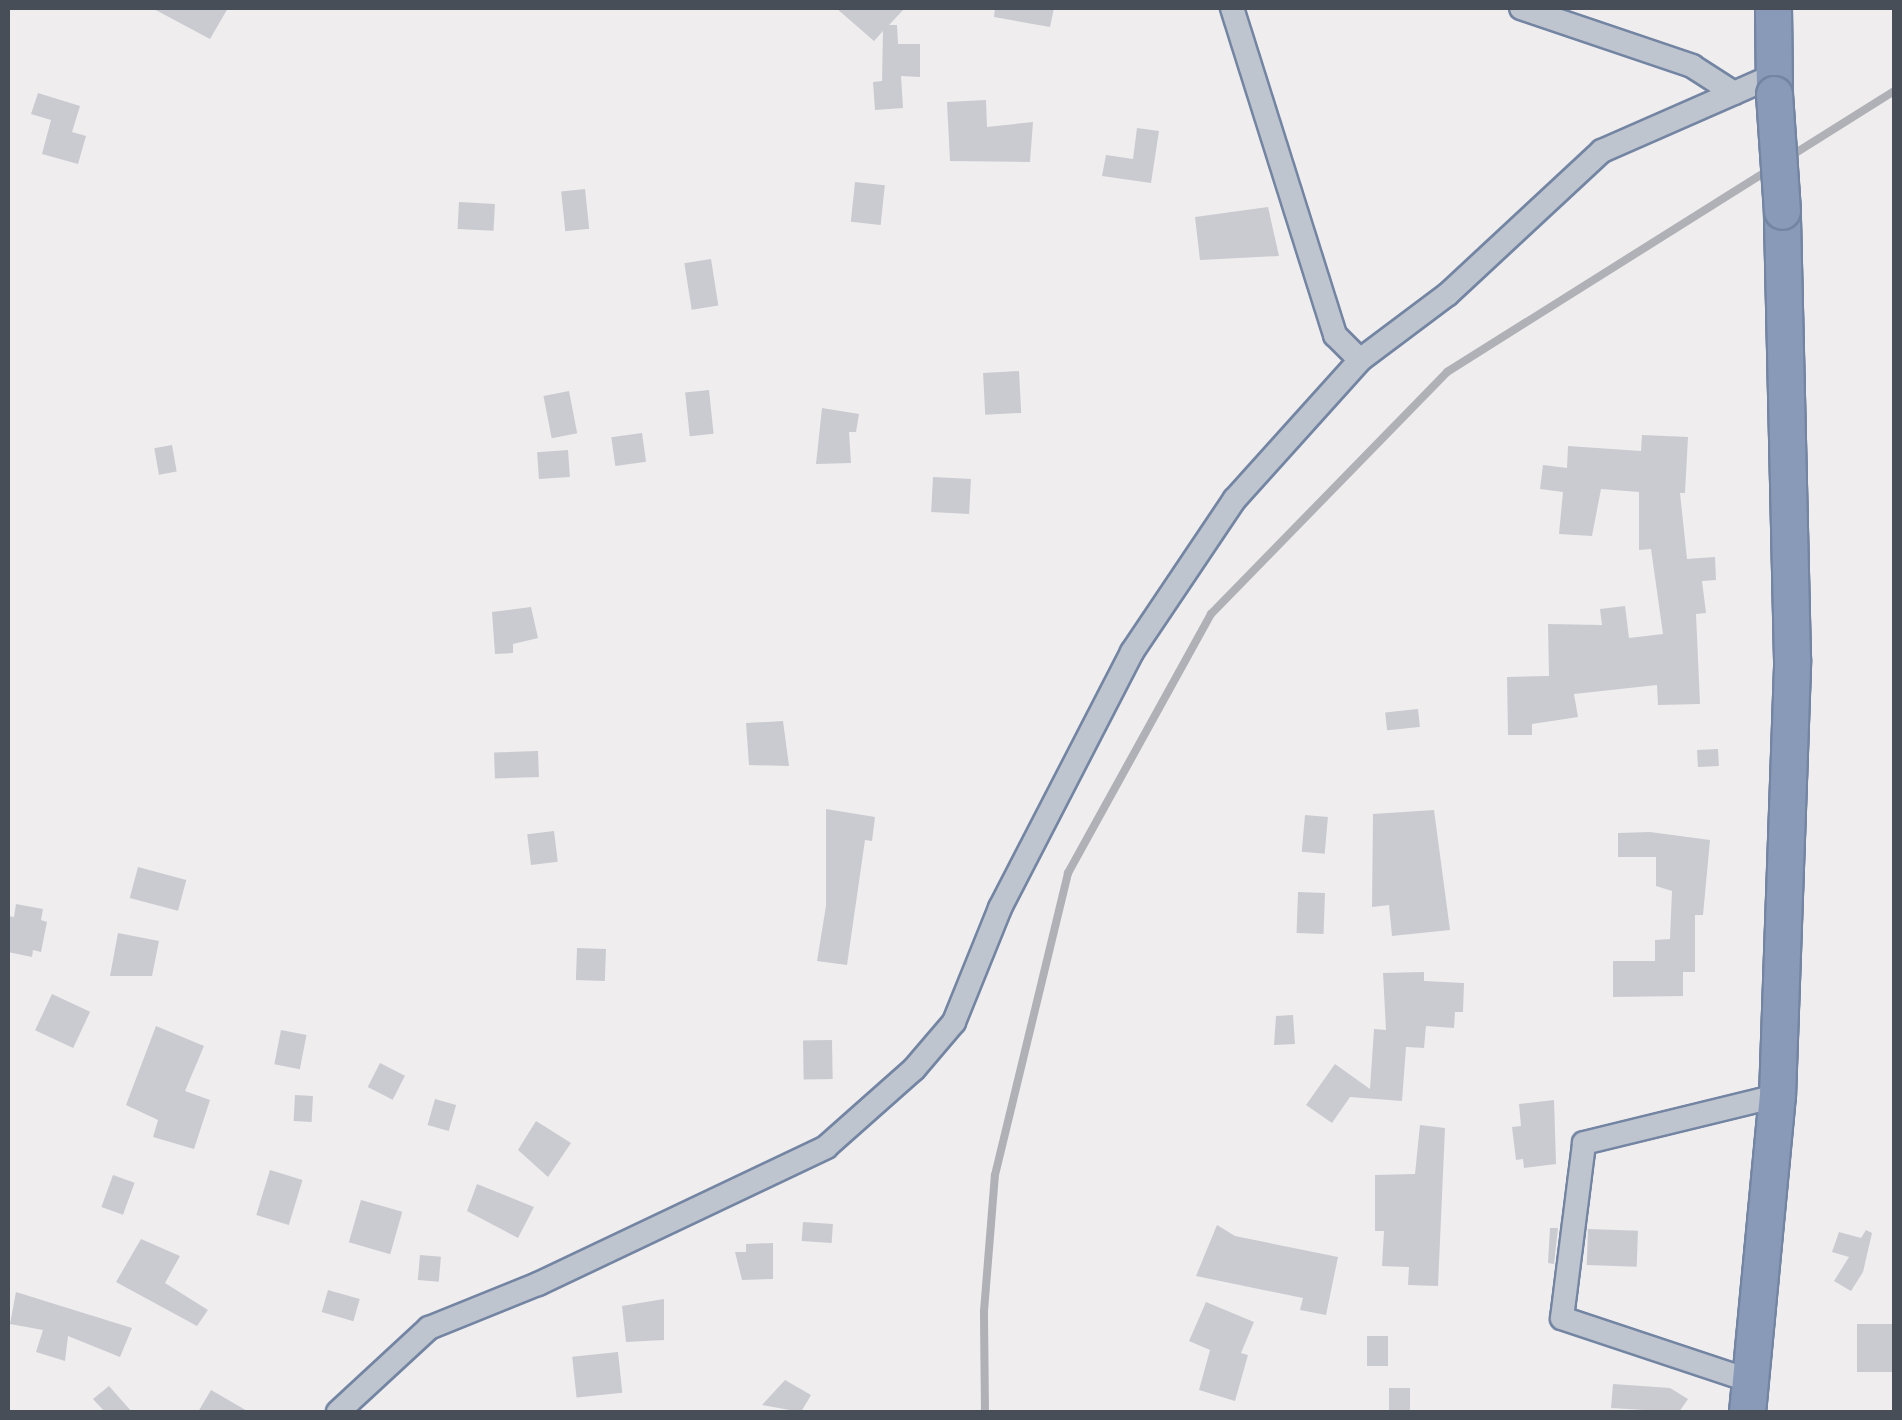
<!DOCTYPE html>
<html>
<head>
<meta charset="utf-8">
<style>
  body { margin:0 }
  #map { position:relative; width:1902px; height:1420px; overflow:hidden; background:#efeded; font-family:Inter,sans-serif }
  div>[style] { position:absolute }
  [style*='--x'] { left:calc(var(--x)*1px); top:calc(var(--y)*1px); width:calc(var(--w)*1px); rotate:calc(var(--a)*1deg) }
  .building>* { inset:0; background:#cacbd1; transform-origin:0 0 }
  .roads { filter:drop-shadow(2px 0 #7385a3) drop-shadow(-2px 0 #7385a3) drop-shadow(0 2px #7385a3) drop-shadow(0 -2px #7385a3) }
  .minor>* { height:22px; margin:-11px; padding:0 11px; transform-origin:11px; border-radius:11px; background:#bfc5ce }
  .highway>* { height:35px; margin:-17.5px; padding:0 17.5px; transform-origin:17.5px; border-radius:17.5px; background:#889ab8 }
  .rail>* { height:8px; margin:-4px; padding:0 4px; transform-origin:4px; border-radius:4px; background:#afb1b7 }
  .bridges { filter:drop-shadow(2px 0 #7385a3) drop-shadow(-2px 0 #7385a3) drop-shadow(0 2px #7385a3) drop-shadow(0 -2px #7385a3) }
  .highway-bridge>* { height:35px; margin:-17.5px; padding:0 17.5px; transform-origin:17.5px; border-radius:17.5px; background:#889ab8 }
  span { translate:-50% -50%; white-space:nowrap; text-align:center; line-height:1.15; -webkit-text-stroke:9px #fff; paint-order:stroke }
  .frame { position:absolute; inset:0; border:10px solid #474e58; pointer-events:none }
</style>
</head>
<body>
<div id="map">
  <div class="building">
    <i style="clip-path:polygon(152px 8px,228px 8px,210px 39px)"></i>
    <i style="clip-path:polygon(836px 8px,905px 8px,889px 25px,897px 25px,898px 44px,920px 44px,920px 77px,901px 76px,903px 108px,875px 110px,873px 82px,882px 81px,883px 31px,874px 41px)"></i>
    <i style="clip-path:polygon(995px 8px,1054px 8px,1050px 27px,994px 17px)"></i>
    <i style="clip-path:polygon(38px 93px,80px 106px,72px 132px,86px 136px,78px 164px,42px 154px,51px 120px,31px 114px)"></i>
    <i style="clip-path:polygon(986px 100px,987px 127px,1033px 122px,1030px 162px,950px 161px,947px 102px)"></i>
    <i style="clip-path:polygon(1137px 128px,1159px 131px,1151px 183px,1102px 176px,1106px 155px,1133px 159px)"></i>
    <i style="left:855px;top:182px;width:30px;height:40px;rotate:6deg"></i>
    <i style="left:585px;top:189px;width:40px;height:24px;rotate:84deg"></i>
    <i style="left:459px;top:202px;width:36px;height:27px;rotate:3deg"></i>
    <i style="clip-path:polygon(1268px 207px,1279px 256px,1200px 260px,1195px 217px)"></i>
    <i style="left:711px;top:259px;width:47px;height:27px;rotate:81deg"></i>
    <i style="left:1019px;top:371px;width:42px;height:36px;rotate:87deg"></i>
    <i style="left:709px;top:390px;width:44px;height:24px;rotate:84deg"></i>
    <i style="left:569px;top:391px;width:43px;height:26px;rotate:79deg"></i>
    <i style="clip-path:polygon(822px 408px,859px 414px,856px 432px,849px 432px,851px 463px,816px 464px)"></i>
    <i style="left:642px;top:433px;width:29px;height:31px;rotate:82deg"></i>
    <i style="clip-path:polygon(1642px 435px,1688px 437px,1685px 493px,1680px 493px,1687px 559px,1715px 557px,1716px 580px,1702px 581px,1706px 613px,1696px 614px,1700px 704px,1658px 705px,1657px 685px,1574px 694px,1578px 717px,1532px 724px,1532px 735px,1508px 735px,1507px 677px,1549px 676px,1548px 624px,1602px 625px,1600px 609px,1625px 606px,1629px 638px,1663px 634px,1651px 549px,1639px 550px,1639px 492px,1601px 489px,1592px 536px,1559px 534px,1563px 492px,1540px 489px,1543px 465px,1567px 468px,1568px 446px,1641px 451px)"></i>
    <i style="left:172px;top:445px;width:27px;height:18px;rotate:80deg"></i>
    <i style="left:568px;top:450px;width:27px;height:31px;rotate:86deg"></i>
    <i style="left:933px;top:477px;width:38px;height:35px;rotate:3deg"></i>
    <i style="clip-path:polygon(531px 607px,538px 638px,513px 644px,513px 653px,495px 654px,492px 612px)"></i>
    <i style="left:1418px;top:709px;width:18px;height:33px;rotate:84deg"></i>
    <i style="clip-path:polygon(783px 721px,789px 766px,749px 765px,746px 723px)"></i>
    <i style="left:1718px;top:749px;width:17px;height:21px;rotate:87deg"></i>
    <i style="left:538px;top:751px;width:26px;height:44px;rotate:88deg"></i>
    <i style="clip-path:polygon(826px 809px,875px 817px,872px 841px,865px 840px,847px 965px,817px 961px,826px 906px)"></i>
    <i style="clip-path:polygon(1434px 810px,1450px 930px,1392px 936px,1389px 905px,1372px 907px,1373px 814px)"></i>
    <i style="left:1305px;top:815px;width:23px;height:37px;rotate:5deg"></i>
    <i style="left:554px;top:831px;width:31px;height:27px;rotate:83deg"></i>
    <i style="clip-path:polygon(1650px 832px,1710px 840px,1703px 915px,1695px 915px,1695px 972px,1683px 972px,1683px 996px,1613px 997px,1613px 961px,1655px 961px,1655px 940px,1670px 939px,1672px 891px,1656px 886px,1656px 857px,1618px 857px,1618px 833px)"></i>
    <i style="left:138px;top:867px;width:50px;height:32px;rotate:15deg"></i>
    <i style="left:1298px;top:892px;width:27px;height:41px;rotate:2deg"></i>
    <i style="clip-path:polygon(16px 904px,43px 909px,41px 920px,47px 922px,41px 952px,33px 950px,32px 957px,8px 952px,8px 916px,14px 917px)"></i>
    <i style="clip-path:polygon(118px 933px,159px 941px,152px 976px,110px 976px)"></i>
    <i style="left:577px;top:948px;width:29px;height:32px;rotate:2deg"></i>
    <i style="clip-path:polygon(1424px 972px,1424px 981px,1464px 983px,1463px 1012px,1455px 1012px,1454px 1028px,1426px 1026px,1424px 1048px,1406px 1047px,1402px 1101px,1350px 1097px,1332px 1123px,1306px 1105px,1335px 1064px,1370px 1089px,1374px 1029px,1386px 1030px,1383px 973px)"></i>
    <i style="left:52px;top:994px;width:42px;height:40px;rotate:25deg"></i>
    <i style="clip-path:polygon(1293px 1015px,1295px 1044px,1274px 1045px,1276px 1016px)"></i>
    <i style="clip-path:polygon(156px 1026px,204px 1046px,185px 1091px,210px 1100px,194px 1149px,153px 1137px,158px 1120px,126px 1105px)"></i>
    <i style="left:281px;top:1030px;width:26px;height:35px;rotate:11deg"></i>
    <i style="left:832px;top:1040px;width:39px;height:29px;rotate:89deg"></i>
    <i style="left:380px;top:1063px;width:28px;height:27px;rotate:27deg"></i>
    <i style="left:295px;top:1095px;width:18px;height:26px;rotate:3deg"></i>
    <i style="left:435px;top:1099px;width:22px;height:27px;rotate:16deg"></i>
    <i style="clip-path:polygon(1554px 1100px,1556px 1164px,1524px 1168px,1523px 1159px,1516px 1160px,1512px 1127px,1521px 1126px,1519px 1104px)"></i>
    <i style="clip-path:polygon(536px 1121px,571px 1143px,548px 1177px,518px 1150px)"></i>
    <i style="clip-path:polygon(1420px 1125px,1445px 1128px,1438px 1286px,1408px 1285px,1409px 1267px,1382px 1266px,1384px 1231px,1375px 1231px,1375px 1175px,1415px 1174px)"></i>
    <i style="left:270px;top:1170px;width:34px;height:47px;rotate:17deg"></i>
    <i style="left:113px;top:1175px;width:23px;height:34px;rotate:20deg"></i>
    <i style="clip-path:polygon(477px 1184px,534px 1207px,518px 1238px,467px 1211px)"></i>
    <i style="left:361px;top:1200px;width:43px;height:44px;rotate:16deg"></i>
    <i style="left:803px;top:1222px;width:30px;height:19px;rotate:4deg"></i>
    <i style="clip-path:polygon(1217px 1225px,1235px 1236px,1338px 1257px,1326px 1315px,1300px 1310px,1303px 1298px,1196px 1276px)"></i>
    <i style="clip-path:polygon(1550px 1228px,1558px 1228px,1554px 1264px,1548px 1263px)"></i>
    <i style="left:1588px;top:1229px;width:50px;height:36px;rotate:2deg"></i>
    <i style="clip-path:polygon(1866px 1230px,1872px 1233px,1863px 1272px,1851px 1291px,1834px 1281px,1849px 1257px,1832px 1252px,1839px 1232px,1861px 1238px)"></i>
    <i style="clip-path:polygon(141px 1239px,180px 1256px,165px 1283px,208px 1310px,197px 1326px,116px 1282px)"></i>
    <i style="clip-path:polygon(773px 1243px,773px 1279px,742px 1280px,735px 1252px,746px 1252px,746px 1244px)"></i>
    <i style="left:420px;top:1255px;width:21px;height:25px;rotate:5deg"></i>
    <i style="left:328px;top:1290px;width:33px;height:23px;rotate:16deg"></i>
    <i style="clip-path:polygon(16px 1292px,132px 1328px,120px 1357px,68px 1336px,65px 1361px,36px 1352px,43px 1330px,10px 1324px)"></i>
    <i style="clip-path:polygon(664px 1299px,664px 1340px,626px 1342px,622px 1306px)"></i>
    <i style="clip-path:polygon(1206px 1302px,1254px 1322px,1241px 1353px,1248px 1355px,1235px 1401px,1199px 1390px,1210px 1350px,1189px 1341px)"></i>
    <i style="left:1857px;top:1324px;width:36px;height:48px"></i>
    <i style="left:1367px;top:1336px;width:21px;height:30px"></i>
    <i style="left:618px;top:1352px;width:41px;height:46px;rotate:84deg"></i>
    <i style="clip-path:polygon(785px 1380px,811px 1395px,801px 1412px,762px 1405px)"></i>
    <i style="clip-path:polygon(1613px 1384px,1670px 1388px,1688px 1399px,1679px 1412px,1611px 1408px)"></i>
    <i style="clip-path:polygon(109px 1386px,132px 1412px,105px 1412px,93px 1399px)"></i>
    <i style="left:1389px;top:1388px;width:21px;height:24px"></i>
    <i style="clip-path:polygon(211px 1390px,249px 1412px,198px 1412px)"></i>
  </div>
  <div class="roads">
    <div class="minor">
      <i style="--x:1232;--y:8;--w:343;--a:72.5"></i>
      <i style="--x:1335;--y:335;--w:35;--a:45"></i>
      <i style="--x:1360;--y:360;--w:110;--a:-36.9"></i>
      <i style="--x:1448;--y:294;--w:210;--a:-42.9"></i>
      <i style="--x:1602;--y:151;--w:187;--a:-23.7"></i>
      <i style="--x:1521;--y:8;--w:181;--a:18.7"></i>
      <i style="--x:1692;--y:66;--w:50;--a:32.7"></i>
      <i style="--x:1751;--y:1381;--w:199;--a:-161.6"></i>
      <i style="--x:1562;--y:1318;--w:176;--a:-82.8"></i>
      <i style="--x:1584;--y:1143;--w:199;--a:-13.7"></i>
      <i style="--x:338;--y:1412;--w:124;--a:-42.7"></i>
      <i style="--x:429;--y:1328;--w:118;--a:-22"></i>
      <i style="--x:538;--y:1284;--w:319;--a:-25.4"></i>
      <i style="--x:826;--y:1147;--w:118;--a:-41.6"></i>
      <i style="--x:914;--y:1069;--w:62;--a:-49.6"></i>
      <i style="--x:954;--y:1022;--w:123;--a:-68"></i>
      <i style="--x:1000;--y:908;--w:288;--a:-62.7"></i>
      <i style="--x:1132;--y:652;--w:184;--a:-56.1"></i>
      <i style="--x:1235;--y:499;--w:187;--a:-48"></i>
    </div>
    <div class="highway">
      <i style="--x:1773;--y:8;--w:86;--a:89.3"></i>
      <i style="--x:1747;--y:1412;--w:317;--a:-84.6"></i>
      <i style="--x:1777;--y:1096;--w:437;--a:-88"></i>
      <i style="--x:1792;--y:659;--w:448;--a:-91.3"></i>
    </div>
  </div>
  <div class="rail">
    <i style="--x:985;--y:1412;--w:101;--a:-90.6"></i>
    <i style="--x:984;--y:1311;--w:136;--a:-85.4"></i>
    <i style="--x:995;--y:1175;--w:311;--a:-76.4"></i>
    <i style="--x:1068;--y:873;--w:296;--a:-61.1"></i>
    <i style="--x:1211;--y:614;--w:338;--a:-45.7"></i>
    <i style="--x:1447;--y:372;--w:528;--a:-32.15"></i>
  </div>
  <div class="bridges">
    <div class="highway-bridge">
      <i style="--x:1774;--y:94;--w:117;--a:86.1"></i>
    </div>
  </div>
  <div class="frame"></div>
</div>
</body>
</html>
